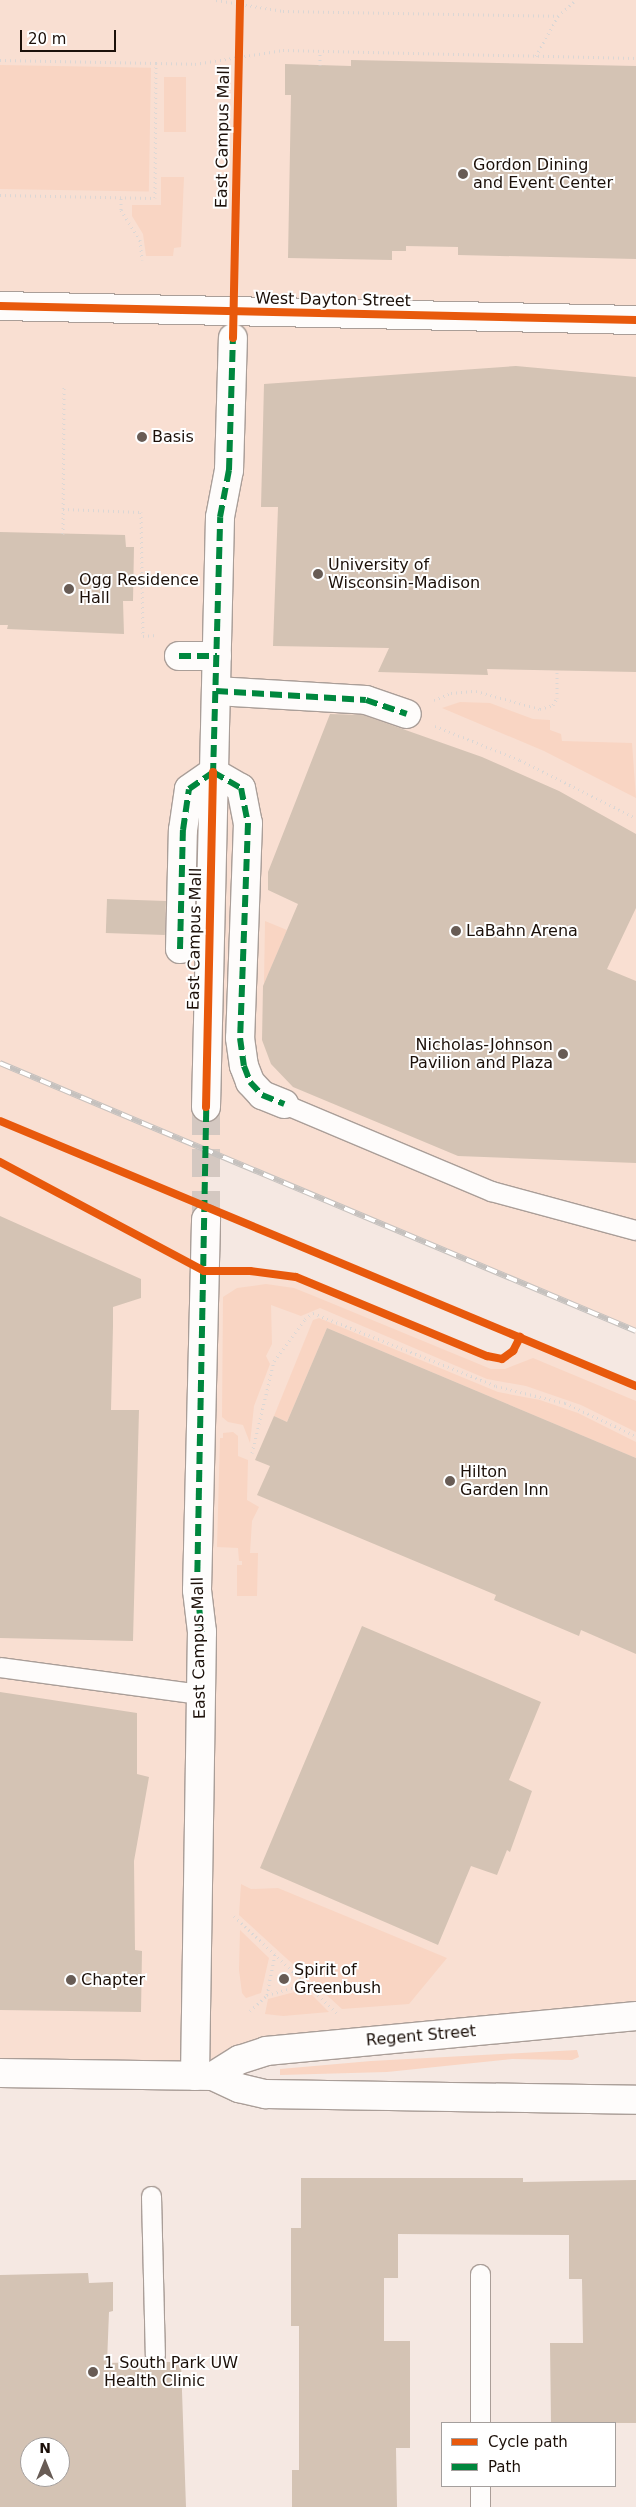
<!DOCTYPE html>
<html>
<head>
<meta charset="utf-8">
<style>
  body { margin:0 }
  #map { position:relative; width:636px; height:2507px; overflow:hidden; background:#f5e8e2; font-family:"DejaVu Sans",sans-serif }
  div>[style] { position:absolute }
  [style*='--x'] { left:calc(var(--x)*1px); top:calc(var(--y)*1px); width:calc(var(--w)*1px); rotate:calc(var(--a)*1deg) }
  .built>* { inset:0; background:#f9dfd2 }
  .green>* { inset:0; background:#f9d5c3; transform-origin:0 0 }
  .building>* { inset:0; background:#d4c3b4; transform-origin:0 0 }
  .street-tunnel>* { height:28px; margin-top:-14px; transform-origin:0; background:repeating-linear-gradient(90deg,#d4c8c1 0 28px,transparent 0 42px) }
  .path>* { height:3px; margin-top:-1.5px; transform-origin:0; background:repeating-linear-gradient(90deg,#dbd7d5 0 1px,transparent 0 5px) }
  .roads { filter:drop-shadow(1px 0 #aa9e98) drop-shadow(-1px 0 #aa9e98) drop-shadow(0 1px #aa9e98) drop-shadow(0 -1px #aa9e98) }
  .lane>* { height:19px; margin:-9.5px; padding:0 9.5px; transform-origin:9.5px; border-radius:9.5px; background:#fefcfb }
  .street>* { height:28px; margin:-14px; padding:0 14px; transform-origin:14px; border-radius:14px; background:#fefcfb }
  .secondary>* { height:28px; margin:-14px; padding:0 14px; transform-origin:14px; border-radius:14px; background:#fefcfb }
  .primary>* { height:28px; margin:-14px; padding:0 14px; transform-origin:14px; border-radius:14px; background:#fefcfb }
  .rail>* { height:5.5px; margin-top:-2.75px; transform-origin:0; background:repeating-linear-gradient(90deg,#fff 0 11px,#c5c1be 0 22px); box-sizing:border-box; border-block:1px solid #c5c1be }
  .quiet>* { height:6px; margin-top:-3px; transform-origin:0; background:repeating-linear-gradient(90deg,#00873e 0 12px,transparent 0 18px) }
  .cycleway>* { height:8px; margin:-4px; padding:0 4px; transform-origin:4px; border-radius:4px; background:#e8590c }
  .dots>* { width:14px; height:14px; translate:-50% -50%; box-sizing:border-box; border:2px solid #fff; border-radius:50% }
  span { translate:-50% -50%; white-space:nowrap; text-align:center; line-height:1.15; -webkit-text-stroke:4px #fff; paint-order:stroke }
  .street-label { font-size:16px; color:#1c1009 }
  .poi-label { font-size:16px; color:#1c1009 }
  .left { translate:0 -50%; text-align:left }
  .right { translate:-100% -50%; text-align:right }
  .legend { position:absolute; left:441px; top:2422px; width:175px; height:65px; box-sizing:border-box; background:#fff; border:1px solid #a49f9d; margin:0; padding:6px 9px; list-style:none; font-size:15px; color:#1c1009 }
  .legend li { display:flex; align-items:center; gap:10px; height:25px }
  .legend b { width:25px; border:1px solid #a49f9d }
  .north { position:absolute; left:20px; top:2437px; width:50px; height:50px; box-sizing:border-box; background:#fff; border:1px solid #a49f9d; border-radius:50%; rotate:0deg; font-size:14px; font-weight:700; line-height:20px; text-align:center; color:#1c1009 }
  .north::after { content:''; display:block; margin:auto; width:18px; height:22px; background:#685c55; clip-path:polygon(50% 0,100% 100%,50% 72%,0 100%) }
  .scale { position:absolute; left:20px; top:30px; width:96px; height:22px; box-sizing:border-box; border:2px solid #1c1009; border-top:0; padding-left:6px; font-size:15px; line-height:18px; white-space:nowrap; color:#1c1009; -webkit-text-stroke:4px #fff; paint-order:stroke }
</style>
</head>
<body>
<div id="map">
  <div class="built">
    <i style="clip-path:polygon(0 0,636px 0,636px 1331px,206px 1149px,204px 1271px,250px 1271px,296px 1277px,487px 1356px,502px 1359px,513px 1351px,520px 1337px,636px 1386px,636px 2016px,267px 2051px,213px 2076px,0 2073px)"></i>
  </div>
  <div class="green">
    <i style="left:0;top:65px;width:151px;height:124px;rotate:1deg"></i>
    <i style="left:164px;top:77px;width:22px;height:55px"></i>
    <i style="clip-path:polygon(161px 177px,184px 177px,181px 247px,174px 248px,173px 256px,146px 256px,143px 234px,132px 216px,132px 205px,161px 205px)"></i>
    <i style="clip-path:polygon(460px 702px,490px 703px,533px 719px,550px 720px,550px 730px,561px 734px,562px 741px,632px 743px,636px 798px,544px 751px,442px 708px)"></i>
    <i style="clip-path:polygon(265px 921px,287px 930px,264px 984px)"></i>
    <i style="clip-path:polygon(266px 1284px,294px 1288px,314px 1296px,491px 1369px,505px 1369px,533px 1358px,636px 1401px,636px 1432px,581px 1405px,526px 1386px,487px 1379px,320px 1308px,301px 1316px,271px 1305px,272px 1344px,266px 1356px,270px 1364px,254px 1406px,250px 1443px,243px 1425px,228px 1422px,222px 1417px,223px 1297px,237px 1288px)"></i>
    <i style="clip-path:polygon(319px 1318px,498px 1392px,540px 1400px,578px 1413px,636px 1442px,636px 1458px,327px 1328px,287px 1422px,274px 1416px,313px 1320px)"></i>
    <i style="clip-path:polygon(233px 1432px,238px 1436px,238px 1456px,248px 1460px,247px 1500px,259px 1507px,252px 1521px,250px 1553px,258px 1553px,257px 1596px,237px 1596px,237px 1565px,242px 1565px,242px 1561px,239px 1561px,238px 1548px,217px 1547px,220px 1438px,223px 1438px,223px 1433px)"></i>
    <i style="clip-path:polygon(241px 1884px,251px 1889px,278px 1888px,447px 1958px,409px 2004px,342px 2009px,239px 1915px)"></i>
    <i style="clip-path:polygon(240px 1930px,269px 1958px,261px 1993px,246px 1998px,242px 1993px,239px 1970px)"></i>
    <i style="clip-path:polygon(306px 1989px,329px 2012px,283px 2016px,265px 2014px,268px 1999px)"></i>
    <i style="clip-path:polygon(577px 2050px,579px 2057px,572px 2060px,512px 2059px,387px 2072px,280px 2075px,280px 2069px,371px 2061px)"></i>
  </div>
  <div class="building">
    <i style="clip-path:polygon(351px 60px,636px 66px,636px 259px,458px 255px,458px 247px,406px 246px,406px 251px,392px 251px,392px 260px,288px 258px,291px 95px,285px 95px,285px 64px,351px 66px)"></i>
    <i style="clip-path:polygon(516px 366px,636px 377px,636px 672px,487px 669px,488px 675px,378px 672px,389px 648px,273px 646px,278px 507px,261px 507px,264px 384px)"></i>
    <i style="clip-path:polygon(0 532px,125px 535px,126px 547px,134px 547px,133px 601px,123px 601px,124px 634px,7px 629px,8px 625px,0 625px)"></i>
    <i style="clip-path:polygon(330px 714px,363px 715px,482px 757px,559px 791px,636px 834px,636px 908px,607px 969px,636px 981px,636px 1163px,458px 1156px,293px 1087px,271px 1064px,262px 1040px,263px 986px,298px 904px,268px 890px,268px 872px)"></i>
    <i style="left:107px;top:899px;width:59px;height:34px;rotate:2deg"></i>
    <i style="clip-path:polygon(0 1216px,141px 1279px,141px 1298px,113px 1307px,113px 1326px,111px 1410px,139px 1410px,133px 1641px,0 1638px)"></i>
    <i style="clip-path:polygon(327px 1328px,636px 1458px,636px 1654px,581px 1630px,579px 1636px,494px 1600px,496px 1595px,257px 1495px,270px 1466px,255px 1460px,274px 1416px,287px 1422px)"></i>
    <i style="clip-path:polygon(362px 1626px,541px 1702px,509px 1780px,532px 1791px,510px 1852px,507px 1850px,497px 1875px,471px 1866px,438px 1945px,260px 1868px)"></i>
    <i style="clip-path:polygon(0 1692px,137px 1713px,137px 1774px,149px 1777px,134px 1861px,135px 1950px,142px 1951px,141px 2012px,0 2010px)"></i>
    <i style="clip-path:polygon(301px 2178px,523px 2178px,523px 2182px,636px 2180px,636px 2423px,551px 2423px,550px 2343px,583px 2343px,582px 2279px,569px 2279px,569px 2235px,398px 2234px,398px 2278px,384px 2278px,384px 2341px,410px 2341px,410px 2448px,396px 2448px,397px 2507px,292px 2507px,292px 2470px,299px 2470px,299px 2326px,291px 2326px,291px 2228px,301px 2228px)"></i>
    <i style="clip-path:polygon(evenodd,88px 2273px,89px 2283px,113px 2282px,113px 2311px,109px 2312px,107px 2363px,147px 2362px,155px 2366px,163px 2362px,181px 2362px,186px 2507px,0 2507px,0 2275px,88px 2273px,30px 2447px,60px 2447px,60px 2477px,30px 2477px,30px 2447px)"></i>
  </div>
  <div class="street-tunnel">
    <i style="--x:206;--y:1219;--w:112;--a:-90"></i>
  </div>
  <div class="path">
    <i style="--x:216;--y:0;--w:68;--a:9.3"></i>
    <i style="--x:283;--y:11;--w:275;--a:1"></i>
    <i style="--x:536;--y:56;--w:46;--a:-61.2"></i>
    <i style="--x:558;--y:16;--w:24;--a:-42"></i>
    <i style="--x:0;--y:60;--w:156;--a:1.1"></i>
    <i style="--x:320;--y:65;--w:13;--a:-90"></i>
    <i style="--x:0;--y:195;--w:155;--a:1.1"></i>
    <i style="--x:155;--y:198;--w:135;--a:-89.6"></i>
    <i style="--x:156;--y:63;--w:39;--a:1"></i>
    <i style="--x:195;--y:64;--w:89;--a:-9"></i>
    <i style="--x:283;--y:50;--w:353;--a:1.3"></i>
    <i style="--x:121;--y:198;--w:12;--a:90"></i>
    <i style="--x:121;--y:210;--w:36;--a:58"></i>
    <i style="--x:140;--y:240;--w:20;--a:84"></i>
    <i style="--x:63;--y:509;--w:78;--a:2.2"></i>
    <i style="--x:141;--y:512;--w:124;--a:89.1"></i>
    <i style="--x:143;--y:636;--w:13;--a:-4"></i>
    <i style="--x:63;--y:534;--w:147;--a:-89.6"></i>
    <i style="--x:434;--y:700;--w:18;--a:-22"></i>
    <i style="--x:451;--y:693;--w:25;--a:-5"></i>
    <i style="--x:476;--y:691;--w:66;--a:15.7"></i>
    <i style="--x:540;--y:709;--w:14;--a:-17"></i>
    <i style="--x:553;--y:705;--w:8;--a:-60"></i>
    <i style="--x:557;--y:698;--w:28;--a:-90"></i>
    <i style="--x:435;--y:726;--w:92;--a:21.8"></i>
    <i style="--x:520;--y:760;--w:130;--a:26.6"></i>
    <i style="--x:252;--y:1453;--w:95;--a:-76.6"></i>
    <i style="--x:274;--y:1361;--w:52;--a:-53.6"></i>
    <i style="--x:305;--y:1319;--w:10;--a:-37"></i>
    <i style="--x:313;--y:1313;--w:197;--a:21.7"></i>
    <i style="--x:496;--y:1386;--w:71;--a:13.8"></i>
    <i style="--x:565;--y:1403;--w:78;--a:24.9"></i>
    <i style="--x:234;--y:1916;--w:141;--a:43.3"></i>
    <i style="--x:267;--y:1995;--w:42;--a:-79"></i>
    <i style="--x:250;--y:2011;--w:23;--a:-43"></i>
    <i style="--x:267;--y:1995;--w:41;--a:-15.8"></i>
  </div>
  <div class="roads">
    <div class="lane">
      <i style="--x:284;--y:1104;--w:225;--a:22.8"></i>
      <i style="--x:491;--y:1191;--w:150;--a:15.1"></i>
      <i style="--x:0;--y:1667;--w:203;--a:7.7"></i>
      <i style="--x:151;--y:2196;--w:159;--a:88.6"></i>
      <i style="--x:480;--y:2274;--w:149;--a:90"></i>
      <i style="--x:480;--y:2486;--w:21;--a:90"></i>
    </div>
    <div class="street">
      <i style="--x:179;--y:656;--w:38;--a:0"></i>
      <i style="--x:216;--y:691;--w:150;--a:3.4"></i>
      <i style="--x:366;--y:700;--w:43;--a:18.9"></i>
      <i style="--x:213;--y:772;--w:32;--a:30"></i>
      <i style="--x:241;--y:788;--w:36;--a:79"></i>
      <i style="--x:248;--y:823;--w:215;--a:92.1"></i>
      <i style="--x:240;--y:1038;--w:28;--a:82"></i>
      <i style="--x:244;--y:1066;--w:17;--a:69"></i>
      <i style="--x:250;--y:1082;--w:18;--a:47"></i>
      <i style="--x:262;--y:1095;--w:24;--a:22"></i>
      <i style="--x:180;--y:949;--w:119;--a:-88.6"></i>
      <i style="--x:183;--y:830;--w:41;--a:-81.7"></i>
      <i style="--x:189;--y:789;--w:29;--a:-35"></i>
      <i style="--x:206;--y:1107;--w:590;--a:-88.64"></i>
      <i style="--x:220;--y:517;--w:48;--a:-79.2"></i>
      <i style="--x:229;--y:470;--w:132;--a:-88.3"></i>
      <i style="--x:195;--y:2076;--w:444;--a:-89.1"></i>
      <i style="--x:202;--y:1632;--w:42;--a:-96.8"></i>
      <i style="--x:197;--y:1590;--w:371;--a:-88.6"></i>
    </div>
    <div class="secondary">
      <i style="--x:0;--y:306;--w:636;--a:1.26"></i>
    </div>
    <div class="primary">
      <i style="--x:0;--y:2073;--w:213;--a:0.8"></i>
      <i style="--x:213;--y:2076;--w:29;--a:25"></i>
      <i style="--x:239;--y:2088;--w:28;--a:13"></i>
      <i style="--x:266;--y:2094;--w:370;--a:0.9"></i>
      <i style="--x:213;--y:2076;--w:31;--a:-32"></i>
      <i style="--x:239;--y:2060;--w:28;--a:-18"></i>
      <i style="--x:266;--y:2051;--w:372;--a:-5.4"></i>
    </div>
  </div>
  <div class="rail">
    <i style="--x:0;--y:1063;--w:690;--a:22.85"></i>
  </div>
  <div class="quiet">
    <i style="--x:179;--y:656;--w:38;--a:0"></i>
    <i style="--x:216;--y:691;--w:150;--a:3.4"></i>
    <i style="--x:366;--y:700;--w:43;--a:18.9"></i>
    <i style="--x:213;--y:772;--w:32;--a:30"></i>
    <i style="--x:241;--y:788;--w:36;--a:79"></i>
    <i style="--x:248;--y:823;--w:215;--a:92.1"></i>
    <i style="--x:240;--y:1038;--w:28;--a:82"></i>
    <i style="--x:244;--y:1066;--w:17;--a:69"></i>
    <i style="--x:250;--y:1082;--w:18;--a:47"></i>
    <i style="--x:262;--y:1095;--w:24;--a:22"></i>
    <i style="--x:213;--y:775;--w:258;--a:-88.4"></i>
    <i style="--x:220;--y:517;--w:48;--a:-79.2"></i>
    <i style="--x:229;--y:470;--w:132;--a:-88.3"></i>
    <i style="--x:180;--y:949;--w:119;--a:-88.6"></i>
    <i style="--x:183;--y:830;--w:41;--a:-81.7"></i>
    <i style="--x:189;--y:789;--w:29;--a:-35"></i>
    <i style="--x:202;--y:1632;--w:42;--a:-96.8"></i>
    <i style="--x:197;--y:1590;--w:487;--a:-88.9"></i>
  </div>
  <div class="cycleway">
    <i style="--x:0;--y:306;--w:636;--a:1.26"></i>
    <i style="--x:233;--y:338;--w:338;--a:-88.8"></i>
    <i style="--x:206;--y:1107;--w:335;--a:-88.8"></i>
    <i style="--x:0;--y:1121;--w:689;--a:22.62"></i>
    <i style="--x:0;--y:1162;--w:231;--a:28.1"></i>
    <i style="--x:204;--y:1271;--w:46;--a:0"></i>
    <i style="--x:250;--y:1271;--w:46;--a:7.4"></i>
    <i style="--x:296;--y:1277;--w:207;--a:22.5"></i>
    <i style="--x:487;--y:1356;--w:15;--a:11"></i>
    <i style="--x:502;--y:1359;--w:14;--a:-36"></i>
    <i style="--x:513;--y:1351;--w:16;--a:-63"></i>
  </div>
  <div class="dots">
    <i style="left:463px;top:174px;background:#685c55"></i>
    <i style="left:142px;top:437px;background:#685c55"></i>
    <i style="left:318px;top:574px;background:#685c55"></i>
    <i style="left:69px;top:589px;background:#685c55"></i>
    <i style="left:456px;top:931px;background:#685c55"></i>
    <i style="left:563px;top:1054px;background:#685c55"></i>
    <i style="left:450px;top:1481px;background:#685c55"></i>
    <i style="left:284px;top:1979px;background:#685c55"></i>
    <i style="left:71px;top:1980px;background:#685c55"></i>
    <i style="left:93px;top:2372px;background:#685c55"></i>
  </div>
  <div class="street-label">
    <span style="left:223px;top:137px;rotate:-89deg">East Campus Mall</span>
    <span style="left:333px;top:300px;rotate:1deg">West Dayton Street</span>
    <span style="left:195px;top:939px;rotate:-89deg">East Campus Mall</span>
    <span style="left:199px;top:1648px;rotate:-91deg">East Campus Mall</span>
    <span style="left:421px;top:2036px;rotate:-5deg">Regent Street</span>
  </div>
  <div class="poi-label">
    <span class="left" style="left:473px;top:174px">Gordon Dining<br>and Event Center</span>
    <span class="left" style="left:152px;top:437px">Basis</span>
    <span class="left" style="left:328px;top:574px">University of<br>Wisconsin-Madison</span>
    <span class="left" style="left:79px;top:589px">Ogg Residence<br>Hall</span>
    <span class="left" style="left:466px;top:931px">LaBahn Arena</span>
    <span class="right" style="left:553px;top:1054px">Nicholas-Johnson<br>Pavilion and Plaza</span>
    <span class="left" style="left:460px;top:1481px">Hilton<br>Garden Inn</span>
    <span class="left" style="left:294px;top:1979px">Spirit of<br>Greenbush</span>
    <span class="left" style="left:81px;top:1980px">Chapter</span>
    <span class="left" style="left:104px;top:2372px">1 South Park UW<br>Health Clinic</span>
  </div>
  <ul class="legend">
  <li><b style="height:6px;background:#e8590c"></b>Cycle path</li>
  <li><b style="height:6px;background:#00873e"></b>Path</li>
  </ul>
  <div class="north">N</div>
  <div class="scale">20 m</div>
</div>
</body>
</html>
